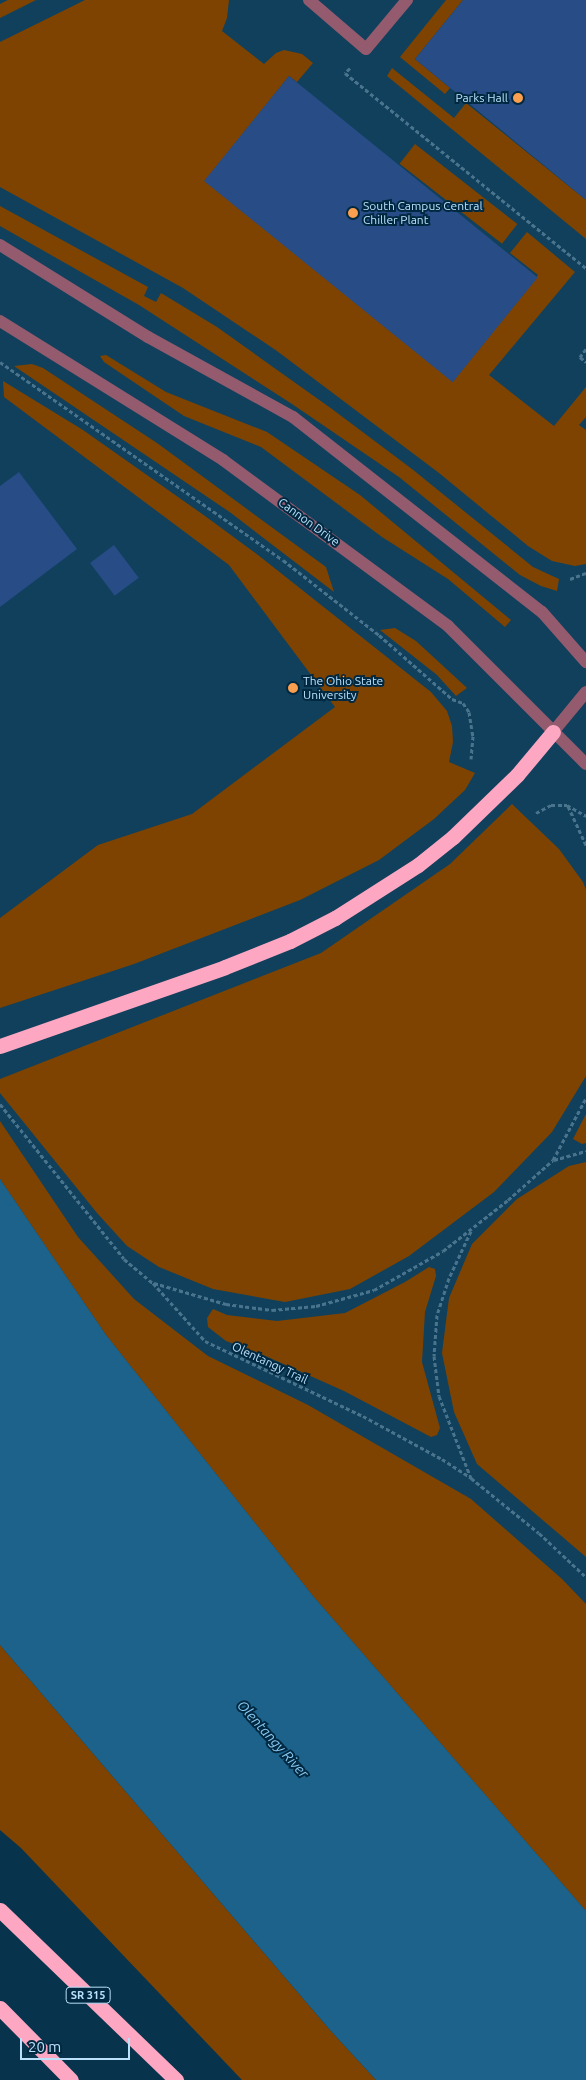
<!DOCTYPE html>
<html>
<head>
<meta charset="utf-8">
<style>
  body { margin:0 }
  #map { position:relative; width:586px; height:2080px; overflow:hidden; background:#07344c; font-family:Ubuntu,sans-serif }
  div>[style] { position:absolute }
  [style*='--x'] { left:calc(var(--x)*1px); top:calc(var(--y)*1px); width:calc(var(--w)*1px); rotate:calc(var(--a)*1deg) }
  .built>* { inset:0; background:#10405c }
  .green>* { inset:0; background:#7e4300; transform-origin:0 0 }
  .water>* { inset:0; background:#1c628b }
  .building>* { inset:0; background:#274c86; transform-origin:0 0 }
  .path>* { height:3px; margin-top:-1.5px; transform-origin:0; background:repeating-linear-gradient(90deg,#4a748d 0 4px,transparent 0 6.5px) }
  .minor>* { height:12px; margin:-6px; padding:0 6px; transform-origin:6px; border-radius:6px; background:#945a6d }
  .highway>* { height:15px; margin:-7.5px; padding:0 7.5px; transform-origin:7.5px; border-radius:7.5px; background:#fda7c2 }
  .dots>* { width:14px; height:14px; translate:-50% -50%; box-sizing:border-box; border:2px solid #002941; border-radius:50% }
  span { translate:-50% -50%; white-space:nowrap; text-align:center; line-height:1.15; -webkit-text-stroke:4px #002941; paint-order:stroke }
  .shield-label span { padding:1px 4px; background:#002941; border:1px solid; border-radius:4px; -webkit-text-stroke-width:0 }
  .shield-label { font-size:11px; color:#bbe0fa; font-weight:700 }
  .poi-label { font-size:12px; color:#bbe0fa }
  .right { translate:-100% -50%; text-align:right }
  .left { translate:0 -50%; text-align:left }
  .street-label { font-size:12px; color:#bbe0fa }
  .water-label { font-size:14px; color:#89c8f2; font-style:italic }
  .scale { position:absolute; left:20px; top:2038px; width:110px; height:22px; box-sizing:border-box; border:2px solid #bbe0fa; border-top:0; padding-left:6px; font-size:15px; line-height:18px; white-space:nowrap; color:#bbe0fa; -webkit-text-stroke:4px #002941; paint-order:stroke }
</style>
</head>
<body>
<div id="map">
  <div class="built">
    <i style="clip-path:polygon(0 0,586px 0,586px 2080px,575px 2080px,216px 1675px,0 1375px)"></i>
  </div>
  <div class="green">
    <i style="clip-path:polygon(8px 0,36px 0,0 18px,0 4px)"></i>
    <i style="clip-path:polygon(85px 0,229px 0,227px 18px,222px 31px,264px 64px,276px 53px,284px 50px,302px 54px,313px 63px,297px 82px,289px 76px,205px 181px,453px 381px,538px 275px,510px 253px,527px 232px,575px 272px,489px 375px,554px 426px,586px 387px,586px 417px,579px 425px,586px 430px,586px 564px,575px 566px,552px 561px,528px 546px,439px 473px,277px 351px,183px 288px,0 187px,0 42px)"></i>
    <i style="clip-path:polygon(446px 0,463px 0,415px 59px,450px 88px,445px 94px,400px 57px)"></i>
    <i style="clip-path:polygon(392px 68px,454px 118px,466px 103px,586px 200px,586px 239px,387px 76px)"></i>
    <i style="left:415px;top:144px;width:130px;height:25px;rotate:38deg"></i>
    <i style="clip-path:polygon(0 206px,148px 287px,144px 296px,156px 302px,161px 293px,217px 327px,332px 409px,412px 469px,533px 567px,559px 579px,557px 591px,541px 586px,520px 575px,399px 477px,292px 404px,139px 305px,0 226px)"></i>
    <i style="clip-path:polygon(106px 355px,166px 392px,267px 432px,360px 495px,511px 620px,505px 627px,448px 579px,382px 537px,261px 447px,184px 416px,104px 362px,100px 356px)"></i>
    <i style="clip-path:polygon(32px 364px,43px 368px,157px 443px,326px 567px,334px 592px,231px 513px,14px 366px)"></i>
    <i style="clip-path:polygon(3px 381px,83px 430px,205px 516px,258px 555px,431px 692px,447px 711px,452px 726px,453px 742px,449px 762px,475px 773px,465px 790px,434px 819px,379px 860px,300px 900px,134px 964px,0 1008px,0 918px,98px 845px,192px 814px,335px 707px,229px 565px,4px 397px)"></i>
    <i style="clip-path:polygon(395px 628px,416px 641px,467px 688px,456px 696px,437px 675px,380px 630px)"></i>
    <i style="clip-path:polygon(512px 804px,559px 849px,583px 882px,586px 890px,586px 1076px,552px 1132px,494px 1192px,409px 1256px,350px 1289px,285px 1302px,213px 1289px,159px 1267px,127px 1246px,97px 1213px,0 1093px,0 1079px,321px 953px,450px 864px)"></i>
    <i style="clip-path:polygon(586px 1114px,586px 1143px,582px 1144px,573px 1139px)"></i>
    <i style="clip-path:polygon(0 1121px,78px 1237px,134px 1299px,208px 1356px,308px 1405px,471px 1499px,562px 1579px,586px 1604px,586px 1911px,313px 1596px,106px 1335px,0 1179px)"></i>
    <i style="clip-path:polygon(586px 1162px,586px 1557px,477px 1464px,454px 1412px,442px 1353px,449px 1298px,472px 1244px,517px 1199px,569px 1166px)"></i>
    <i style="clip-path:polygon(429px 1267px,435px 1269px,436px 1276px,425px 1312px,422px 1362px,440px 1428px,437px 1435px,431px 1437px,344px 1391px,261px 1354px,226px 1341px,208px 1327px,207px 1318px,213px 1309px,227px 1315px,277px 1321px,345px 1313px,405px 1282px)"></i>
    <i style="clip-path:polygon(0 1645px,330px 2030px,376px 2080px,242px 2080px,21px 1848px,0 1830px)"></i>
  </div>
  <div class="water">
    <i style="clip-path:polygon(0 1179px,106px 1335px,313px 1596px,586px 1911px,586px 2080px,376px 2080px,330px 2030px,0 1645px)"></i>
  </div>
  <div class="building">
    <i style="clip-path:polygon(463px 0,586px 0,586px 200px,415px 59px)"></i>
    <i style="left:289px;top:76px;width:320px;height:135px;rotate:39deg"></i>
    <i style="clip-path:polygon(19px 472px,77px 549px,0 607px,0 486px)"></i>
    <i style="left:114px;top:545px;width:41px;height:30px;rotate:53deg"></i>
  </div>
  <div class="path">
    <i style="--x:350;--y:68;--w:7;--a:135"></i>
    <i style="--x:345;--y:73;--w:310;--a:39"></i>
    <i style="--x:586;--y:349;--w:10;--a:127"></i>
    <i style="--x:580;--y:357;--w:8;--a:40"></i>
    <i style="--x:0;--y:362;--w:345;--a:35"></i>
    <i style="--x:283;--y:560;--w:122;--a:38"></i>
    <i style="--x:379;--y:635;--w:97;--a:41.2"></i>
    <i style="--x:452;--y:699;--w:12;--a:20"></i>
    <i style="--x:463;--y:703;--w:11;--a:56"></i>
    <i style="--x:469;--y:712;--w:24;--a:81"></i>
    <i style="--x:473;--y:736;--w:23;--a:95"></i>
    <i style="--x:570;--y:579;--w:17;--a:-21"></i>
    <i style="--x:568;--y:806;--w:43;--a:65.2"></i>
    <i style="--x:536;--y:813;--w:17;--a:-28"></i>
    <i style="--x:551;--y:805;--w:16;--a:0"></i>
    <i style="--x:567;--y:805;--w:22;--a:30"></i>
    <i style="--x:0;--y:1104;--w:198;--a:51.3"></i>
    <i style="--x:124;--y:1259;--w:38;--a:40"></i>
    <i style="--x:153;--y:1283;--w:78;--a:48.1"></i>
    <i style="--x:205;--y:1341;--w:175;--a:25.4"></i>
    <i style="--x:363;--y:1416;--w:90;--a:28.6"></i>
    <i style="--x:442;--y:1459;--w:35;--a:33"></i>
    <i style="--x:471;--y:1478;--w:87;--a:39"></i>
    <i style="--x:539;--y:1533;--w:64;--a:43.1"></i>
    <i style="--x:554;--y:1160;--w:33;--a:-16"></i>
    <i style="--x:471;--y:1231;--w:52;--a:115.1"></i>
    <i style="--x:449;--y:1278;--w:39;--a:108"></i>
    <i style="--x:437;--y:1315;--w:41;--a:94.2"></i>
    <i style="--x:434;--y:1356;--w:40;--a:82.9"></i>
    <i style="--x:439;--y:1396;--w:88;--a:68.7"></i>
    <i style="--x:154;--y:1283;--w:75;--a:16.3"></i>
    <i style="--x:226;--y:1304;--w:46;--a:7.4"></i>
    <i style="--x:272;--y:1310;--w:44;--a:-5.2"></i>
    <i style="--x:316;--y:1306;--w:60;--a:-15.4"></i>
    <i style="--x:374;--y:1290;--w:79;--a:-29.5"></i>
    <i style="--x:443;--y:1251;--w:83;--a:-38.1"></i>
    <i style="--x:508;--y:1200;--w:60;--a:-41.6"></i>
    <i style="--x:553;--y:1160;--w:70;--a:-62"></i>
  </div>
  <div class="minor">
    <i style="--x:309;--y:0;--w:75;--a:40.7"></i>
    <i style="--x:366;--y:49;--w:64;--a:-50.1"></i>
    <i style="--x:0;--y:245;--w:174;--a:31.9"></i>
    <i style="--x:148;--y:337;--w:166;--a:28.9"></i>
    <i style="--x:293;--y:417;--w:316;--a:38.1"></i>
    <i style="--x:542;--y:612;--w:67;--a:48.7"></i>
    <i style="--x:0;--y:321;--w:263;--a:31.9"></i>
    <i style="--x:223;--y:460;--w:280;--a:36.4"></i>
    <i style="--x:448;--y:626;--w:195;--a:45"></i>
    <i style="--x:553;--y:732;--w:52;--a:-50.5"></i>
  </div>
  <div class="highway">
    <i style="--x:0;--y:1046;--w:238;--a:-19.3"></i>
    <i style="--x:225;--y:967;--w:70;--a:-21.8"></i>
    <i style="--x:290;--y:941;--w:51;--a:-27.1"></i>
    <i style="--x:335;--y:918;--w:98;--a:-32.6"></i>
    <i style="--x:418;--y:865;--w:45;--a:-38.7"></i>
    <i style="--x:453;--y:837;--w:89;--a:-44.1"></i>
    <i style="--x:517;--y:775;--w:56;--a:-50.1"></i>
    <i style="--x:0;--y:1910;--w:245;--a:44"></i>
    <i style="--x:0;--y:2008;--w:101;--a:45.4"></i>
  </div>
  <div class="dots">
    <i style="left:518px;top:98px;background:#fa9f4f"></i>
    <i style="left:353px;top:213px;background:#fa9f4f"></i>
    <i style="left:293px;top:688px;background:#fa9f4f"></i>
  </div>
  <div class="shield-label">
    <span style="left:88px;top:1995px">SR 315</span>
  </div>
  <div class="poi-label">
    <span class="right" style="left:508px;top:98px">Parks Hall</span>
    <span class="left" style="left:363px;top:213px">South Campus Central<br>Chiller Plant</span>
    <span class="left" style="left:303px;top:688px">The Ohio State<br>University</span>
  </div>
  <div class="street-label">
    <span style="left:309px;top:522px;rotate:36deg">Cannon Drive</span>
    <span style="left:270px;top:1363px;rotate:25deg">Olentangy Trail</span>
  </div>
  <div class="water-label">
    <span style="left:273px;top:1739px;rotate:48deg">Olentangy River</span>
  </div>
  <div class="scale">20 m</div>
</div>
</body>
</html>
